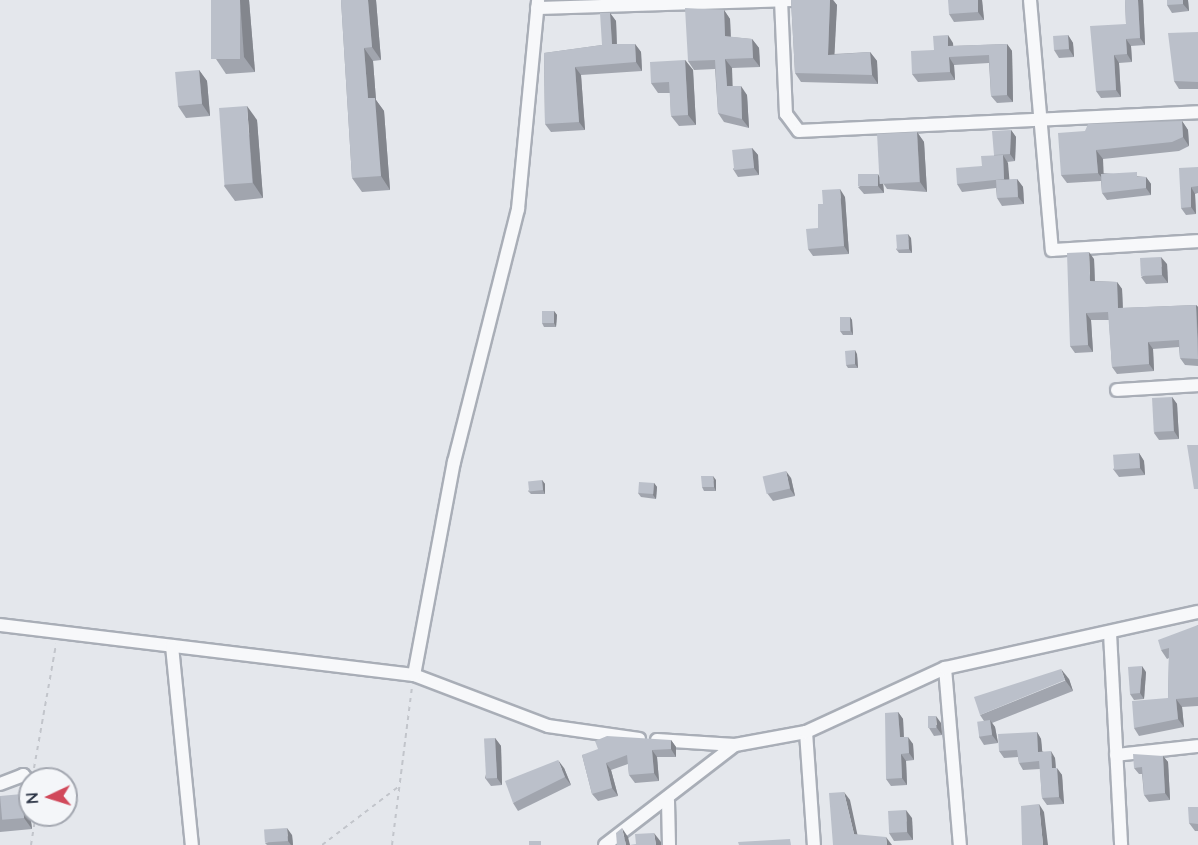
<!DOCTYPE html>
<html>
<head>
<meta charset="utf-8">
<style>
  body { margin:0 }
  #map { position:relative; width:1198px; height:845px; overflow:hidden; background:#e4e7ec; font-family:Quicksand,sans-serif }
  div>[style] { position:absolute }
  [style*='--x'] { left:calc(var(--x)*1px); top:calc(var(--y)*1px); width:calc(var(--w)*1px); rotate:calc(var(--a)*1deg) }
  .path>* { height:2px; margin-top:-1px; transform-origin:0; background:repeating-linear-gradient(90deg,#c2c5cb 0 4.5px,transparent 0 9px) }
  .roads { filter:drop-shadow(2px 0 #a9aeb7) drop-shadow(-2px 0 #a9aeb7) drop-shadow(0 2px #a9aeb7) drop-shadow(0 -2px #a9aeb7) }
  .minor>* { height:12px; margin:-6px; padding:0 6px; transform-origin:6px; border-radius:6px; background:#f7f8fa }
  .wall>* { inset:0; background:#a1a5ae }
  .shaded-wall>* { inset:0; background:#83868d }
  .building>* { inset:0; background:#bbc0ca; transform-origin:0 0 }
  span { translate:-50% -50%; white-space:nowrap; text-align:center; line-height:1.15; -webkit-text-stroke:6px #f4f6f9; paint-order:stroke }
  .north { position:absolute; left:18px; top:767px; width:60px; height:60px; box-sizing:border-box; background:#f4f6f9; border:2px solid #a4a8b1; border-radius:50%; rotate:266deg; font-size:16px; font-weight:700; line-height:24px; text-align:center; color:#2b3445 }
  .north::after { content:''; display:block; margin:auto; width:21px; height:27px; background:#d1495b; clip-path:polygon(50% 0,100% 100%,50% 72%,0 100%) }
</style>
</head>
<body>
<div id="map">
  <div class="path">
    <i style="--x:34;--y:768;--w:126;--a:-79.9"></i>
    <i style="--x:31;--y:845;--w:30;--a:-81"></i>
    <i style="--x:322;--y:845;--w:96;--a:-37.3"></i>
    <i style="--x:392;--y:845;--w:160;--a:-82.8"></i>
  </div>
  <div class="roads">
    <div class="minor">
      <i style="--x:781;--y:0;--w:114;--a:87.5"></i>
      <i style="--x:786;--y:114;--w:21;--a:53"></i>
      <i style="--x:799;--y:131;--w:399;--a:-2.7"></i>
      <i style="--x:1030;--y:0;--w:251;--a:85"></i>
      <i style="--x:1052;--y:250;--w:146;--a:-3.5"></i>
      <i style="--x:537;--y:8;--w:257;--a:-1.8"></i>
      <i style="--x:1117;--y:390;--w:81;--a:-3.5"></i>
      <i style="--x:0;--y:625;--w:417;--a:6.9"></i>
      <i style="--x:414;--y:675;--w:143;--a:20.8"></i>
      <i style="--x:548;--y:726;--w:92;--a:8.1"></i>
      <i style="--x:1110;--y:633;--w:212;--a:87"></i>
      <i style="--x:172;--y:646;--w:200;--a:84.3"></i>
      <i style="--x:945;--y:668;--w:178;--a:85.2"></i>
      <i style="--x:414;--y:675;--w:217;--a:-79.4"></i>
      <i style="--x:454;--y:462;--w:261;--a:-75.8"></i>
      <i style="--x:518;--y:209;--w:210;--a:-84.5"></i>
      <i style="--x:806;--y:732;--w:113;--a:86"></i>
      <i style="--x:657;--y:740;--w:78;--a:3.7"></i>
      <i style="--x:735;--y:745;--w:72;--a:-10.4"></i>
      <i style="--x:806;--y:732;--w:153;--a:-24.7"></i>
      <i style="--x:945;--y:668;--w:259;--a:-12.5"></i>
      <i style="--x:1116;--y:755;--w:82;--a:-6.3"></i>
      <i style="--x:0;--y:784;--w:25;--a:-21"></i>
      <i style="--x:23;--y:775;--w:10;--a:45"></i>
      <i style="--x:668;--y:801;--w:44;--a:88.7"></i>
      <i style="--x:605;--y:845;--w:164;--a:-37.6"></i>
    </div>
  </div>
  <div class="wall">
    <i style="clip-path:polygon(211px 0,249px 0,255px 72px,226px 74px,216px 59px)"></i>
    <i style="clip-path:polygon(341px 0,376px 0,381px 60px,373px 61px,376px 100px,384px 111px,390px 190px,362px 192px,352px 178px)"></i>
    <i style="clip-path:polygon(791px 0,833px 0,837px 5px,834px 54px,870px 52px,877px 61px,878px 84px,801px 82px,795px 73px)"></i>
    <i style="clip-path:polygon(982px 0,984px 20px,954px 22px,949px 14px)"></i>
    <i style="clip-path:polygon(1125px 0,1143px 0,1145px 45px,1131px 46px,1132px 62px,1119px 63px,1121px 97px,1101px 98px,1096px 91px,1126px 24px)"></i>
    <i style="clip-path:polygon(1167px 0,1188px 0,1189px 11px,1172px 13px,1167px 5px)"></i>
    <i style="clip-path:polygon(724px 10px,730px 19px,731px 37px,752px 39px,759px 48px,760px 67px,732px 68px,732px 86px,747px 95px,749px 128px,724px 122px,718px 113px,715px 69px,694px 70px,688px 61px)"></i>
    <i style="clip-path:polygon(610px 13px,616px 21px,617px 44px,635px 44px,641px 52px,642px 71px,581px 75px,585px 130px,551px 132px,545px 124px,544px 53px,602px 45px)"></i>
    <i style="clip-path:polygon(1198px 32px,1198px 89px,1179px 89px,1174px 81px)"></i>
    <i style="clip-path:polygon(1068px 35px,1073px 43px,1074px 57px,1059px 58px,1054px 50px)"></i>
    <i style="clip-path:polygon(953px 43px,953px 46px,1007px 44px,1012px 51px,1013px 102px,997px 103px,991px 96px,989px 63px,954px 65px,955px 80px,918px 82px,912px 74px,934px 50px)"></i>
    <i style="clip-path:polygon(685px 60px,693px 70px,696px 125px,679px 126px,671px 116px,670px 93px,658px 93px,651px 83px)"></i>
    <i style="clip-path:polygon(199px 70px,207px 81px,210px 116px,186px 118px,178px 106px)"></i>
    <i style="clip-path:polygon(257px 120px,263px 198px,235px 201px,224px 186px)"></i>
    <i style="clip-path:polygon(1182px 121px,1188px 130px,1189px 146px,1179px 151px,1103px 159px,1103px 173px,1146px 177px,1151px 184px,1151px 195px,1107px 200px,1102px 193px,1101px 181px,1067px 183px,1061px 175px,1085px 131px)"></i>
    <i style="clip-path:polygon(1011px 130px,1016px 137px,1015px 161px,1007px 162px,1009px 180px,1017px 179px,1023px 187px,1024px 204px,1002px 206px,997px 198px,996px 188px,962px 192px,957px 184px,982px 166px,994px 156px,994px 155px)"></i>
    <i style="clip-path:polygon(917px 132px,924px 142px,927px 192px,887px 189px,883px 183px,884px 193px,864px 194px,858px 187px,880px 177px)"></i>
    <i style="clip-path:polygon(752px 148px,758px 155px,759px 175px,738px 177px,733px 169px)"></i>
    <i style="clip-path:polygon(1198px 167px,1198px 193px,1195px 194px,1196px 214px,1186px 215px,1181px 208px)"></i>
    <i style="clip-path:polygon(845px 197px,849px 254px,813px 256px,808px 249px,818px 228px,823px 204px)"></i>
    <i style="clip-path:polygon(911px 238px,912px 253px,899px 253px,896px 249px)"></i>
    <i style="clip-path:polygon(1094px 259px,1095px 281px,1117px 282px,1122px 289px,1123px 308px,1196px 305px,1198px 307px,1198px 366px,1185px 365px,1180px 358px,1179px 347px,1153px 349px,1154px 371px,1117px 374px,1112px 367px,1109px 320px,1091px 320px,1093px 352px,1075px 353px,1070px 346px)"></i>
    <i style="clip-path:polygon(1167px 264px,1168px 283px,1146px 284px,1141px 277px)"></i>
    <i style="clip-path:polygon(554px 311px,557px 315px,556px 327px,544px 327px,542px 323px)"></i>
    <i style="clip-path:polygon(850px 317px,852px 320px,853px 335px,843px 335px,840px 331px)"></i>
    <i style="clip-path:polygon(857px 354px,858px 368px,848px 368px,846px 365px)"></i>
    <i style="clip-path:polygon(1172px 397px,1177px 404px,1179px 439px,1159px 440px,1154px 433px)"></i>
    <i style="clip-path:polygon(1139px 453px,1144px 461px,1145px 475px,1119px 477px,1113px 469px)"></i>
    <i style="clip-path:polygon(791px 478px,795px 496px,773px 501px,767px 493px)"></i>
    <i style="clip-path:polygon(542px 480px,545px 484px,545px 494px,531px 494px,528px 491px)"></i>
    <i style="clip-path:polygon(716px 480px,716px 491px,704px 491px,702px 487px)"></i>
    <i style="clip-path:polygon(654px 483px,657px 487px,656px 499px,641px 497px,638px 493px)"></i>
    <i style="clip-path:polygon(1198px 625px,1198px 706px,1182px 707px,1184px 727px,1139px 736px,1134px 728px,1168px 698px,1169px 658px,1167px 659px,1161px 650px)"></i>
    <i style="clip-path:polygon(1146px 672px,1144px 699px,1134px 700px,1130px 694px)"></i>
    <i style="clip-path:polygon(1069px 679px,1073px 691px,992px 723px,995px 727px,998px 743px,984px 745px,979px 737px,984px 721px,980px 715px)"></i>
    <i style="clip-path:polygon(898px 712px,903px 719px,904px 737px,913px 744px,914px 760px,906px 761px,907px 785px,891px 786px,886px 779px)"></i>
    <i style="clip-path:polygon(941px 723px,942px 735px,934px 736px,929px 728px)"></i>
    <i style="clip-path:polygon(1037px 732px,1041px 739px,1042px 751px,1055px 758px,1056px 768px,1062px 775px,1064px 804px,1047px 805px,1042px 798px,1040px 769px,1023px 770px,1019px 763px,1018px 757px,1004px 758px,999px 751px)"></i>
    <i style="clip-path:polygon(495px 738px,501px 746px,502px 785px,491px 786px,485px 778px)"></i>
    <i style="clip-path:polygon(671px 740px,676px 747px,676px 757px,657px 757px,659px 781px,635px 783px,629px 775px,628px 764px,611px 770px,618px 796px,598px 801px,592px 794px,582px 755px)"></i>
    <i style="clip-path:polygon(1163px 756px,1168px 762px,1170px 800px,1149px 802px,1144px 795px,1142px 774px,1139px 774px,1134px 768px)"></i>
    <i style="clip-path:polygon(564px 768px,571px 785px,518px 811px,513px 803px)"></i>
    <i style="clip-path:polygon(0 796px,29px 806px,32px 829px,0 832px)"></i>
    <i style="clip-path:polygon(1198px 807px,1198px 831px,1195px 831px,1189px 823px)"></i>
    <i style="clip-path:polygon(912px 818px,913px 840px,894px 841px,889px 833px)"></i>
    <i style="clip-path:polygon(292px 835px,293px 845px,267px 845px,265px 843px)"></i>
  </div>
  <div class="shaded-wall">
    <i style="clip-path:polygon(240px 0,249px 0,255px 72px,244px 57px)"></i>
    <i style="clip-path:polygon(368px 0,376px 0,381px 60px,372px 47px)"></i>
    <i style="clip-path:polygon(830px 0,833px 0,837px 5px,834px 64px,828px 55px)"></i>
    <i style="clip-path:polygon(978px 0,982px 0,984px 20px,978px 12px)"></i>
    <i style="clip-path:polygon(1138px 0,1143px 0,1145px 45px,1140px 38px)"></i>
    <i style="clip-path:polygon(1183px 0,1188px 0,1189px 11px,1183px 4px)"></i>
    <i style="clip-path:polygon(724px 10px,730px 19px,731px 46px,725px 36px)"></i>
    <i style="clip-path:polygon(610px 13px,616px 21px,617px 53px,612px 44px)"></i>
    <i style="clip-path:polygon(948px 35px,953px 43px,954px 54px,948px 46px)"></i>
    <i style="clip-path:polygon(1068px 35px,1073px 43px,1074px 57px,1069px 49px)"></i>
    <i style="clip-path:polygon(752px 39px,759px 48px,760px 67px,753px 58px)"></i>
    <i style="clip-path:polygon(1126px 39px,1131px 46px,1132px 62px,1127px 54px)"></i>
    <i style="clip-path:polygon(635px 44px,641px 52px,642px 71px,636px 62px)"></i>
    <i style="clip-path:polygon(1007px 44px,1012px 51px,1013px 102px,1007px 95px)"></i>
    <i style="clip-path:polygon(364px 48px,373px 61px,376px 100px,384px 111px,390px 190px,381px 176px,368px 98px)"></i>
    <i style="clip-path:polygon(870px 52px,877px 61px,878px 84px,872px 75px)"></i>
    <i style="clip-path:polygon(1114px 55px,1119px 63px,1121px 97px,1116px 90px)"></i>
    <i style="clip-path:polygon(949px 57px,954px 65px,955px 80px,950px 72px)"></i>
    <i style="clip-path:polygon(725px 59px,732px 68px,733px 95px,727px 86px)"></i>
    <i style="clip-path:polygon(685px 60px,693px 70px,696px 125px,688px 115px)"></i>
    <i style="clip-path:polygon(575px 67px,581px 75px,585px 130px,579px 122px)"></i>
    <i style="clip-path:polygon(199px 70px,207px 81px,210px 116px,202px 104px)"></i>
    <i style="clip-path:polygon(741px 86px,747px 95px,749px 128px,742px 119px)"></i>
    <i style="clip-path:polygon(247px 106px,257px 120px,263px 198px,253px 183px)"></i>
    <i style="clip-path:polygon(1182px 121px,1188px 130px,1189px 146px,1183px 137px)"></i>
    <i style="clip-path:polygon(1011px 130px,1016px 137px,1015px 161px,1010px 154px)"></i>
    <i style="clip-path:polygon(917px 132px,924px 142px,927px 192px,920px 182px)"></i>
    <i style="clip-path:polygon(752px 148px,758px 155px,759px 175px,754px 168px)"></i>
    <i style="clip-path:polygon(1096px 150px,1103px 159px,1104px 181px,1098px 173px)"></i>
    <i style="clip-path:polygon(1003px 155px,1008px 163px,1010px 187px,1004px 179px)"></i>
    <i style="clip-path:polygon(878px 174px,883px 183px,884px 193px,878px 186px)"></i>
    <i style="clip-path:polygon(1146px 177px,1151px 184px,1151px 195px,1146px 188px)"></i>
    <i style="clip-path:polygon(1017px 179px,1023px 187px,1024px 204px,1018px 197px)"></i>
    <i style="clip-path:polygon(1191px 187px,1195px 194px,1196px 214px,1191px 207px)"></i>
    <i style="clip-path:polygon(840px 189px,845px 197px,849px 254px,844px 246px)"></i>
    <i style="clip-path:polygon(908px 234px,911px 238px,912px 253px,909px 249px)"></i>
    <i style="clip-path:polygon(1089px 252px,1094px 259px,1095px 288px,1090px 281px)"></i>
    <i style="clip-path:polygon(1161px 257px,1167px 264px,1168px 283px,1162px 275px)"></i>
    <i style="clip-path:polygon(1117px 282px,1122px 289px,1123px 315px,1118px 308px)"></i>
    <i style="clip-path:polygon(1196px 305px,1198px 307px,1198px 339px)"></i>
    <i style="clip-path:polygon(554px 311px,557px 315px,556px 327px,554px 323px)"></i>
    <i style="clip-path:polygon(1086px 313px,1091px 320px,1093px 352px,1088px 345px)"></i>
    <i style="clip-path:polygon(850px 317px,852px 320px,853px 335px,851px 331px)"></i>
    <i style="clip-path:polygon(1148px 342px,1153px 349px,1154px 371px,1149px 364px)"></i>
    <i style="clip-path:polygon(855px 350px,857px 354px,858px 368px,855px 364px)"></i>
    <i style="clip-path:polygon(1172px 397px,1177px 404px,1179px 439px,1174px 431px)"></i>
    <i style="clip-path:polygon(1139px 453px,1144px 461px,1145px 475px,1140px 468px)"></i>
    <i style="clip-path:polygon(786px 471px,791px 478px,795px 496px,790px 489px)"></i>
    <i style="clip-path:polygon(713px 476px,716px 480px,716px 491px,714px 487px)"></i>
    <i style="clip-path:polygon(542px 480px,545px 484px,545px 494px,543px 490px)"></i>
    <i style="clip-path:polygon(654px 483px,657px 487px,656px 499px,653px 495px)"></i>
    <i style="clip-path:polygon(1142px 666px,1146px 672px,1144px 699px,1140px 693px)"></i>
    <i style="clip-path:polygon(1061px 669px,1069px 679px,1073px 691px,1065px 680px)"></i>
    <i style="clip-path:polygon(1176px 699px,1182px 707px,1184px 727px,1178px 719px)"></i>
    <i style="clip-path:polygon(898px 712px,903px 719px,904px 744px,900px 737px)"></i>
    <i style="clip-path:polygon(936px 716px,941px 723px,942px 735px,937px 728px)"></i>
    <i style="clip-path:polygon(990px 720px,995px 727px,998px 743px,992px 735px)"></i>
    <i style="clip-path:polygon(1037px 732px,1041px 739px,1043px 759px,1038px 752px)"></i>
    <i style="clip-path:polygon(908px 737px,913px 744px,914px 760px,909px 753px)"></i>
    <i style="clip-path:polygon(495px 738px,501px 746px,502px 785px,497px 778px)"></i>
    <i style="clip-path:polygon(671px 740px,676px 747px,676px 757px,671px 749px)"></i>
    <i style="clip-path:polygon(652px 750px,657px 757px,659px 781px,654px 773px)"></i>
    <i style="clip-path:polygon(1051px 751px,1055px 758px,1056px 775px,1052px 768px)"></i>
    <i style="clip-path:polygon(901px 754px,906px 761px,907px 785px,902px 778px)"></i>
    <i style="clip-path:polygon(1163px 756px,1168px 762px,1170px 800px,1165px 793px)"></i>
    <i style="clip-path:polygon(558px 760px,564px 768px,571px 785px,565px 777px)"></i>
    <i style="clip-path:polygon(606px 763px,611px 770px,618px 796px,612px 788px)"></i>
    <i style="clip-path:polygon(1057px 768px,1062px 775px,1064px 804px,1059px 797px)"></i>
    <i style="clip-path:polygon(844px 792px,850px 800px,859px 842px,854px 834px)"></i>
    <i style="clip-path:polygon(22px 794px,29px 806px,32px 829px,24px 818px)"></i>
    <i style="clip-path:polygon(1039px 804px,1044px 812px,1048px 845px,1043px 845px)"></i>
    <i style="clip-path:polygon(906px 810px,912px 818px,913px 840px,907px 832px)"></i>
    <i style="clip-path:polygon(287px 828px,292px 835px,293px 845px,291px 845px,288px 841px)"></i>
    <i style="clip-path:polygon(622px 828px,628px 837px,630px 845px,626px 845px)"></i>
    <i style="clip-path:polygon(654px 833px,661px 842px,661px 845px,656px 845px)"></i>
    <i style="clip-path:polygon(886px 837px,892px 845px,887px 845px)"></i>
  </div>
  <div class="building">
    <i style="left:211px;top:0;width:29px;height:59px"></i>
    <i style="clip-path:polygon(341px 0,368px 0,372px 47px,364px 48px,368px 98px,375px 98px,381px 176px,352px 178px)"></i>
    <i style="clip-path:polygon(791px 0,830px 0,828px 55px,870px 52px,872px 75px,795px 73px)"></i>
    <i style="clip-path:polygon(948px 0,978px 0,978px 12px,949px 14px)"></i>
    <i style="clip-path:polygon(1125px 0,1138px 0,1140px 38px,1126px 39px,1127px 54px,1114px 55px,1116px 90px,1096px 91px,1090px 26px,1126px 24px)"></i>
    <i style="clip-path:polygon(1167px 0,1183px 0,1183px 4px,1167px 5px)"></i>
    <i style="clip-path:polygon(685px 8px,724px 10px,725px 36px,752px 39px,753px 58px,725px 59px,727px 86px,741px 86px,742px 119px,718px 113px,715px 60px,688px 61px)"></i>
    <i style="clip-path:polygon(600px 13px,610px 13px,612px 44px,635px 44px,636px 62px,575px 67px,579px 122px,545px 124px,544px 53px,602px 45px)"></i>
    <i style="clip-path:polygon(1198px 32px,1198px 82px,1174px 81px,1168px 33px)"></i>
    <i style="clip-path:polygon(948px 35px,948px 46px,1007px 44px,1007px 95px,991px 96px,989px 55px,949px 57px,950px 72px,912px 74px,911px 51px,934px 50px,933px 36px)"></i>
    <i style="left:1068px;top:35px;width:14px;height:15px;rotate:86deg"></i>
    <i style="clip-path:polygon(685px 60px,688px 115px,671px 116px,669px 82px,651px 83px,650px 62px)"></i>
    <i style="left:199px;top:70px;width:34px;height:24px;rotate:85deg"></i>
    <i style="left:247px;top:106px;width:77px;height:28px;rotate:86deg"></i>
    <i style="clip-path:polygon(1182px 121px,1183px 137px,1172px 142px,1096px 150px,1098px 173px,1061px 175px,1058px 133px,1085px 131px,1088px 124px)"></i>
    <i style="clip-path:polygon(1011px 130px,1010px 154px,994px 155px,992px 131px)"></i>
    <i style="left:917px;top:132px;width:50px;height:40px;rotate:87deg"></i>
    <i style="left:752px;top:148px;width:20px;height:20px;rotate:84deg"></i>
    <i style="clip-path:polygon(1003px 155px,1004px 179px,957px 184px,956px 168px,982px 166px,981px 156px)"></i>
    <i style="clip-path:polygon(1198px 167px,1198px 186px,1191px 187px,1191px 207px,1181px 208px,1179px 168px)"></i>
    <i style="clip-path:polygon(1137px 172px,1137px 177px,1146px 177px,1146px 188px,1102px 193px,1101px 174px)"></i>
    <i style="left:878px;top:174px;width:12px;height:20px;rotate:90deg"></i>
    <i style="left:1017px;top:179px;width:18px;height:21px;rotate:87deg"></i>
    <i style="clip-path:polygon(840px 189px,844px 246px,808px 249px,806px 229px,818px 228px,818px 204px,823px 204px,822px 190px)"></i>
    <i style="left:908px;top:234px;width:15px;height:12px;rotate:86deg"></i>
    <i style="clip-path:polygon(1089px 252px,1090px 281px,1117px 282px,1118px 308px,1196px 305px,1198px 359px,1180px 358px,1179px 340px,1148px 342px,1149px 364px,1112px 367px,1108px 312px,1086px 313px,1088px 345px,1070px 346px,1067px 253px)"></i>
    <i style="left:1161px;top:257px;width:18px;height:21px;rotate:87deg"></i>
    <i style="left:542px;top:311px;width:12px;height:12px"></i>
    <i style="left:840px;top:317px;width:10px;height:14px"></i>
    <i style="clip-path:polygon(855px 350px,855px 364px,846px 365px,845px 351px)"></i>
    <i style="left:1172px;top:397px;width:34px;height:20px;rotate:87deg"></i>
    <i style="clip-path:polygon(1187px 445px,1198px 445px,1198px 489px,1194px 489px)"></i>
    <i style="left:1139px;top:453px;width:15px;height:26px;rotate:86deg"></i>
    <i style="left:786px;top:471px;width:18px;height:24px;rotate:77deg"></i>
    <i style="clip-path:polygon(701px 476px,713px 476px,714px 487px,702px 487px)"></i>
    <i style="left:542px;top:480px;width:10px;height:14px;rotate:84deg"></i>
    <i style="left:639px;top:482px;width:15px;height:11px;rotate:4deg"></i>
    <i style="clip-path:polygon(1198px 625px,1198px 697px,1176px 699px,1178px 719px,1134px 728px,1132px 701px,1168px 698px,1169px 648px,1161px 650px,1158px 640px)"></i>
    <i style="clip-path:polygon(1142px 666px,1140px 693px,1130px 694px,1128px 667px)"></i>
    <i style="clip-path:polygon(1061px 669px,1065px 680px,980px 715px,974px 697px)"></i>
    <i style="clip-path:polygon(898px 712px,900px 737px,908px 737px,909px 753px,901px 754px,902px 778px,886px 779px,885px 713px)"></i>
    <i style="left:928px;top:716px;width:8px;height:12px"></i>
    <i style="left:990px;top:720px;width:15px;height:13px;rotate:82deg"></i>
    <i style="clip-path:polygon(1037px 732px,1038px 752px,1051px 751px,1052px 768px,1057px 768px,1059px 797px,1042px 798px,1039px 761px,1019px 763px,1017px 750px,999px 751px,998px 734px)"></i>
    <i style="clip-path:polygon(607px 736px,671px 740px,671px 749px,652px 750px,654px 773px,629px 775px,627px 755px,606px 763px,612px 788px,592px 794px,582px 755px,598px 749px,595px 741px)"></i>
    <i style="left:495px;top:738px;width:40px;height:11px;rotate:87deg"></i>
    <i style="clip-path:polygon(1133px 754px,1163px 756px,1165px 793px,1144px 795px,1142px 767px,1134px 768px)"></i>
    <i style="clip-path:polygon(558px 760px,565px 777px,513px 803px,505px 781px)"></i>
    <i style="clip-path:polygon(844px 792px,854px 834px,886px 837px,887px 845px,833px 845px,829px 793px)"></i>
    <i style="left:22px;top:794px;width:24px;height:22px;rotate:85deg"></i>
    <i style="clip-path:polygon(1039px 804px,1043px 845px,1022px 845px,1021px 806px)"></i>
    <i style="clip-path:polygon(1188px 807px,1198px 807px,1198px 824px,1189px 823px)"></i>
    <i style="left:906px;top:810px;width:22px;height:18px;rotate:87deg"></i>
    <i style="left:287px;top:828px;width:13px;height:23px;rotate:86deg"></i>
    <i style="clip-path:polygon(622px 828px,626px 845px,617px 845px,616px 833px)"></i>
    <i style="clip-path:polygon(654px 833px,656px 845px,630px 845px,636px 844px,635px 834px)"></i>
    <i style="clip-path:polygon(790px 839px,791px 845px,739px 845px,738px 842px)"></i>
    <i style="left:529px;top:841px;width:12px;height:4px"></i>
  </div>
  <div class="north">N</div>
</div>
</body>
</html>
